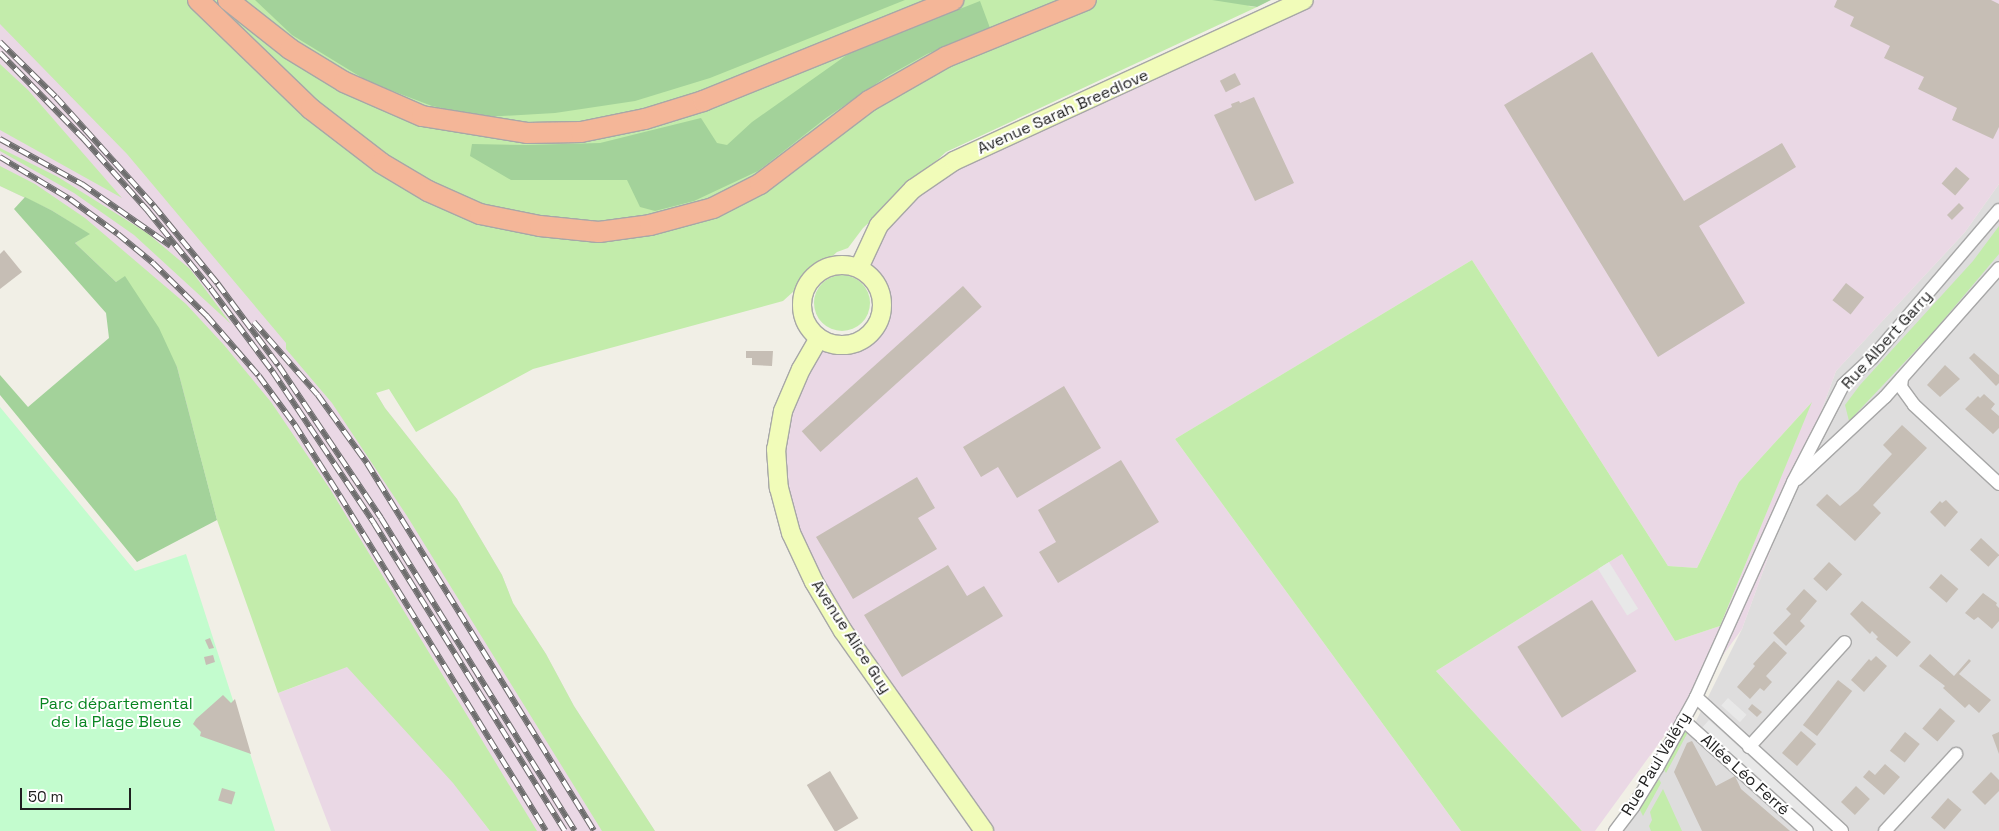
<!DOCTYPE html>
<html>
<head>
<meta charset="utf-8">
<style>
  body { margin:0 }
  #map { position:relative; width:1999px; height:831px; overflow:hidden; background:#f1efe6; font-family:"Space Grotesk",sans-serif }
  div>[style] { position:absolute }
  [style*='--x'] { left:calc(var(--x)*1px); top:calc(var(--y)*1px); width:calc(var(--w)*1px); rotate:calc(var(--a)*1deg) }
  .residential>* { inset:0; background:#dedddd }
  .industrial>* { inset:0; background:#ead8e5 }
  .grass>* { inset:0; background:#c3ecab }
  .round { border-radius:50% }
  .forest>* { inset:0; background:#a3d29a }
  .park>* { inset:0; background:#c3fcce }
  .parking>* { inset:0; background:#e8e8e8; transform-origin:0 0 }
  .building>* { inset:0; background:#c6beb5; transform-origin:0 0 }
  .roads { filter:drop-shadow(1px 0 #a7a7a7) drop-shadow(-1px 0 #a7a7a7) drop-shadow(0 1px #a7a7a7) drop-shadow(0 -1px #a7a7a7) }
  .minor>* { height:12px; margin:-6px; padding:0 6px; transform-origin:6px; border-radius:6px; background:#fff }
  .secondary>* { height:18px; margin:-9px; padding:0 9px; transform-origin:9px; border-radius:9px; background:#f1fcb9 }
  .secondary>.ring { margin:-9px; padding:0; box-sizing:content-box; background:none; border:18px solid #f1fcb9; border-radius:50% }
  .trunk>* { height:20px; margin:-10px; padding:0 10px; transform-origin:10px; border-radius:10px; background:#f4b698 }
  .rail>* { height:5.5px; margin-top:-2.75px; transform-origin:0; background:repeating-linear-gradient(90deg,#fff 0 11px,#6e6e6e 0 22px); box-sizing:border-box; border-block:1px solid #6e6e6e }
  span { translate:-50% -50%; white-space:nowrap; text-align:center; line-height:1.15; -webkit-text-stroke:4px #fff; paint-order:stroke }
  .street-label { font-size:16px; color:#202020 }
  .park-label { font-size:16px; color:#088521 }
  .scale { position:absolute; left:20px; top:788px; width:111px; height:22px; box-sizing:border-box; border:2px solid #202020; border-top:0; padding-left:6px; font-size:15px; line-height:18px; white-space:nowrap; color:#202020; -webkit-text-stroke:4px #fff; paint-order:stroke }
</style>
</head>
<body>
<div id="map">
  <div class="residential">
    <i style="clip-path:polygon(1999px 184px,1999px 831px,1613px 831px,1695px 723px,1742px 629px,1836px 371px,1965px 232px)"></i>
  </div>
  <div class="industrial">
    <i style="clip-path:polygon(0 0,376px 393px,385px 408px,457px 499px,502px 575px,513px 603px,546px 654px,574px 706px,655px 831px,491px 831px,482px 821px,490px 831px,331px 831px,278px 693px,316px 679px,194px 429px,51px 210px,0 186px)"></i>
    <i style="clip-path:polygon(1316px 0,1999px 0,1999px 184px,1965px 232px,1836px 371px,1742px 629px,1595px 831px,1582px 831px,1436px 671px,1622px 554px,1675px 641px,1720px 626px,1811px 403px,1739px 482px,1697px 568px,1668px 566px,1472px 260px,1175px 439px,1461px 831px,986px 831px,919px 733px,791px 533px,778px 473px,783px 411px,812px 349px,872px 332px,882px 301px,859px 268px,913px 189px,1030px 128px)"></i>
  </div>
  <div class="grass">
    <i style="clip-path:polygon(0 0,1260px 0,1248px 6px,1257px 7px,946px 152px,863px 228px,848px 248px,837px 252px,783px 301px,533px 369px,416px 432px,389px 389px,376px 393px,385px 408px,457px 499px,502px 575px,513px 603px,546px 654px,574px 706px,655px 831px,602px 831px,407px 516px,332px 403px,286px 349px,286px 343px,127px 154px,0 24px)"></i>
    <i style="clip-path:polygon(0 64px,28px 90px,122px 198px,0 130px)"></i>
    <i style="clip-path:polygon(0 148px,58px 177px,147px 233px,190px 269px,231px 324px,134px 235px,74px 193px,0 151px)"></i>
    <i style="clip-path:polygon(0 166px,35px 184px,85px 218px,186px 304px,224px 345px,271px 402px,330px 489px,537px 831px,490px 831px,453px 783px,347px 667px,278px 693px,217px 520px,177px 367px,125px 277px,116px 282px,75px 243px,89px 234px,51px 210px,0 186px)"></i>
    <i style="clip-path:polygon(1999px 226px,1999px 254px,1934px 331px,1849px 421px,1845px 405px,1860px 385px,1973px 261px)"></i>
    <i style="clip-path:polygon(1472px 260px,1668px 566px,1697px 568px,1739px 482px,1812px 402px,1720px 626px,1675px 641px,1622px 554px,1436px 671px,1582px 831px,1461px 831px,1175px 439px)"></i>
    <i class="round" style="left:814px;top:275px;width:56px;height:56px"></i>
    <i style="clip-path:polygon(1685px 730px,1688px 732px,1666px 773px,1663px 768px)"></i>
    <i style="clip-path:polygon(1659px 779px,1661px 783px,1643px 816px,1639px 808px)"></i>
    <i style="clip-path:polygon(1663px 789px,1682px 831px,1651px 831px,1649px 826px,1652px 820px,1650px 812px)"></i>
  </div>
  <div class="forest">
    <i style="clip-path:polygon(255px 0,905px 0,710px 78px,635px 101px,555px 113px,484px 117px,432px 106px,369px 82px,292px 35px)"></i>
    <i style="clip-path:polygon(1212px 0,1271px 0,1257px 7px)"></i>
    <i style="clip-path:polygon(980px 1px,990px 28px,927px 54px,886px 77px,826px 118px,758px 171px,694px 201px,655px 211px,640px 207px,627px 180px,511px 180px,470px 156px,472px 144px,526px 145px,600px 143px,701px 118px,717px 143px,727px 145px,752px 122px,851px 52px)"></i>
    <i style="clip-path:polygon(25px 197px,51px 210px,90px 234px,75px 243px,116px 282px,125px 276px,159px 328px,177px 367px,217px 520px,137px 562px,0 395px,0 375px,28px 407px,109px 338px,106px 313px,14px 209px)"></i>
  </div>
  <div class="park">
    <i style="clip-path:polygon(0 407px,135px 571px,186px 554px,275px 831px,0 831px)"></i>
  </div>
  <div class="parking">
    <i style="left:1609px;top:562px;width:55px;height:13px;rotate:58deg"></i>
    <i style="left:1728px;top:698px;width:25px;height:10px;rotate:42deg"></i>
    <i style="left:1709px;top:720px;width:166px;height:11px;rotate:42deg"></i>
  </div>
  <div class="building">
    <i style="clip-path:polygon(1837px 0,1991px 0,1999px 4px,1999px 127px,1993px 139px,1952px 120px,1957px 108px,1918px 89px,1924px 77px,1884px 58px,1890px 46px,1850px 26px,1854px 17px,1834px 7px)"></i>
    <i style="clip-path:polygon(1592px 52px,1684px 201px,1782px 143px,1796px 167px,1699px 226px,1745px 303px,1658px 357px,1504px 105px)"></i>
    <i style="left:1235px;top:73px;width:13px;height:17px;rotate:63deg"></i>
    <i style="clip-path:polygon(1254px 97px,1294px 183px,1255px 201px,1214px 115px,1232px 107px,1231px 104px,1239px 101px,1240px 103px)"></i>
    <i style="left:1956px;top:167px;width:18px;height:22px;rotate:41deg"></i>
    <i style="left:1959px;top:203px;width:7px;height:17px;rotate:45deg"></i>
    <i style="clip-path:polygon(4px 250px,22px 272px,0 289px,0 254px)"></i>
    <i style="left:1846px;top:283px;width:23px;height:22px;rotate:38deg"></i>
    <i style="left:963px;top:286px;width:28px;height:217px;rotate:48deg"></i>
    <i style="clip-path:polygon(746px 351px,773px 351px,772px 366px,752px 365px,752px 358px,746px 358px)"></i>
    <i style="clip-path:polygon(1974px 353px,1999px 375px,1999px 383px,1996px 386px,1969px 358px)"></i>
    <i style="clip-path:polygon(1945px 365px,1960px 379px,1940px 397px,1927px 385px)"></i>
    <i style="clip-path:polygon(1064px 386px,1101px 448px,1017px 498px,998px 467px,981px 477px,963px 447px)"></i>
    <i style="clip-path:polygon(1984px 394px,1995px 404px,1991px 409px,1999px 416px,1999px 428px,1993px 434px,1965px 409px,1978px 396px,1980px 398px)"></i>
    <i style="clip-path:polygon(1902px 425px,1927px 448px,1873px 505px,1881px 513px,1855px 541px,1816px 505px,1827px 494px,1840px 506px,1858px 491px,1892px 454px,1883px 445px)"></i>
    <i style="clip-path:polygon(1121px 460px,1159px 522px,1058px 583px,1039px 552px,1056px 542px,1038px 510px)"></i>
    <i style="clip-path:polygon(917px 477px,935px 508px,918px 518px,937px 549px,853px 599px,816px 537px)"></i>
    <i style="clip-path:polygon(1946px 500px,1958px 512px,1945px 527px,1930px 512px,1940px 501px,1942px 503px)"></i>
    <i style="left:1981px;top:538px;width:25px;height:16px;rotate:43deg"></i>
    <i style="left:1829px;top:562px;width:18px;height:23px;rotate:43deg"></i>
    <i style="clip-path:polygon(948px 565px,967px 596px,984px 586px,1003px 616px,902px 677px,864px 615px)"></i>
    <i style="left:1941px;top:574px;width:23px;height:18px;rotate:41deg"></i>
    <i style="clip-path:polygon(1804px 589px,1817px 601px,1800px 621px,1805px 626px,1786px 646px,1773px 633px,1791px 614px,1786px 609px)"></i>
    <i style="clip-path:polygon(1983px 593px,1997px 603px,1996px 605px,1999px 608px,1999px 621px,1992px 629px,1978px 617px,1974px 620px,1965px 613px)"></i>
    <i style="left:1592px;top:600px;width:84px;height:88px;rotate:58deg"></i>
    <i style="clip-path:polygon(1862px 601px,1911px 642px,1897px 657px,1876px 639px,1878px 637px,1872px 631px,1870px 634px,1850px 614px)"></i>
    <i style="clip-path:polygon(210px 638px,214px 648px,209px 649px,205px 640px)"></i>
    <i style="clip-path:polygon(1774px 641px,1787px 653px,1766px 676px,1772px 682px,1764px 691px,1760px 688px,1750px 699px,1737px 687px,1755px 666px,1753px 664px)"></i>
    <i style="clip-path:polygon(1930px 654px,1954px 676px,1969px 659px,1971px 661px,1959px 674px,1991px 700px,1979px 713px,1969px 704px,1965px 708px,1943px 688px,1945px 686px,1919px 666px)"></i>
    <i style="clip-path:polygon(213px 655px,215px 662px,206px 665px,204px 657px)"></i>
    <i style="clip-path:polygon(1876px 656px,1887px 666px,1864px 692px,1851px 680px,1869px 659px,1871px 661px)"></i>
    <i style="left:1838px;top:680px;width:18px;height:57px;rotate:38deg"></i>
    <i style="clip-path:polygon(223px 695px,231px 703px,235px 699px,251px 754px,200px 736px,201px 732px,193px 724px,196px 719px)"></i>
    <i style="clip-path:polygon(1752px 704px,1762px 712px,1757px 717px,1748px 709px)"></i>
    <i style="left:1940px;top:708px;width:20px;height:27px;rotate:41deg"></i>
    <i style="left:1801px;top:731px;width:20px;height:29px;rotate:41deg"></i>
    <i style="left:1905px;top:732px;width:19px;height:24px;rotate:39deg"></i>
    <i style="clip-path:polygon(1999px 732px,1999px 754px,1992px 735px)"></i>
    <i style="clip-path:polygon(1692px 741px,1716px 786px,1735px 776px,1741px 789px,1790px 831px,1702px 831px,1674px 772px,1687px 743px)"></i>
    <i style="clip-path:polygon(1885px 764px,1900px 777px,1884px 795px,1863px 777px,1869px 770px,1875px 775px)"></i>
    <i style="left:830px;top:771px;width:55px;height:27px;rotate:59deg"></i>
    <i style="clip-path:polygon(1991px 772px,1999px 780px,1999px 791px,1985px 805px,1972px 792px)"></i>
    <i style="left:1856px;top:786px;width:19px;height:22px;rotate:43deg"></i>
    <i style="left:222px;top:788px;width:14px;height:13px;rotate:17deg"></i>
    <i style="left:1948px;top:798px;width:18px;height:26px;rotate:41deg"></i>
  </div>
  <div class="roads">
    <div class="minor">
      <i style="--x:1902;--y:378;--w:9;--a:96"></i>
      <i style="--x:1901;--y:387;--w:22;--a:54"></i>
      <i style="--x:1914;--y:405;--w:116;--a:42.9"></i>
      <i style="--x:1797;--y:479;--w:120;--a:-43"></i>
      <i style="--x:1885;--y:397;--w:172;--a:-48.5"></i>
      <i style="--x:1696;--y:697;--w:198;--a:42.5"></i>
      <i style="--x:1683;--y:720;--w:166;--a:41.8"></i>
      <i style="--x:1749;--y:747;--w:142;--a:-47.6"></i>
      <i style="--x:1615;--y:831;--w:30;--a:-53"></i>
      <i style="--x:1633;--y:807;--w:46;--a:-58.4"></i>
      <i style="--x:1657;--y:768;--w:81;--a:-61.2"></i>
      <i style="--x:1696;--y:697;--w:236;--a:-65.7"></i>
      <i style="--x:1793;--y:482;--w:109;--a:-62.7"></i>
      <i style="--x:1843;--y:385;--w:40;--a:-43"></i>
      <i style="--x:1872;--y:358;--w:195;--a:-49.4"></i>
      <i style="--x:1885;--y:831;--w:105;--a:-47.3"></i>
    </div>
    <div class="secondary">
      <i class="ring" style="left:802px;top:265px;width:62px;height:62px"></i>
      <i style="--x:859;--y:268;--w:47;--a:-65.1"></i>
      <i style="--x:879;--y:225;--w:50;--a:-46.6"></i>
      <i style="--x:913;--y:189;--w:50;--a:-34.3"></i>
      <i style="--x:954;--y:161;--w:385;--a:-24.7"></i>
      <i style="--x:819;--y:338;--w:36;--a:120"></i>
      <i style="--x:801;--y:369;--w:46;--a:113.2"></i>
      <i style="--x:783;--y:411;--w:39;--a:100"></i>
      <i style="--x:776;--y:449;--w:39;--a:86"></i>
      <i style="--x:779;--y:488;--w:47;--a:75.1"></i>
      <i style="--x:791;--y:533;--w:54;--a:64.9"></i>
      <i style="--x:814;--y:582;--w:57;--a:59.4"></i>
      <i style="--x:843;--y:631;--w:245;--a:54.8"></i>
    </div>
    <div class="trunk">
      <i style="--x:198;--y:0;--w:157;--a:44"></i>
      <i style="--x:311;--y:109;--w:88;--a:37.6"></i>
      <i style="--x:381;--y:163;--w:55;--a:30.8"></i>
      <i style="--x:428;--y:191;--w:57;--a:23.9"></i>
      <i style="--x:480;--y:214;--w:61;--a:11.3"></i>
      <i style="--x:540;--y:226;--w:59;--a:5.8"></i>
      <i style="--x:599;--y:232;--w:51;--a:-7.8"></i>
      <i style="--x:650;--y:225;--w:65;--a:-15.1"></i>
      <i style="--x:713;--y:208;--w:53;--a:-27.1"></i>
      <i style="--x:760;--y:184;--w:137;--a:-37.3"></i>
      <i style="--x:869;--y:101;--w:89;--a:-29.7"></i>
      <i style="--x:946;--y:57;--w:151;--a:-22.2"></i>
      <i style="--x:228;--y:0;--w:79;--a:38.3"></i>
      <i style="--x:290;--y:49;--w:63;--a:31.4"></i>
      <i style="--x:344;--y:82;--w:85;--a:23.6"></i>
      <i style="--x:422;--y:116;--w:106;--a:9.2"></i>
      <i style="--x:527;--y:133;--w:54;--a:-1.1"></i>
      <i style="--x:581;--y:132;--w:65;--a:-11.5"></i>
      <i style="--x:645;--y:119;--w:61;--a:-17.2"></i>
      <i style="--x:703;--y:101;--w:270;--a:-22"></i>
    </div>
  </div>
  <div class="rail">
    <i style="--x:0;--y:42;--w:78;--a:44.5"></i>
    <i style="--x:56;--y:97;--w:147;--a:48"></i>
    <i style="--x:154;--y:206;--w:101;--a:50.6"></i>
    <i style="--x:218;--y:284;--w:102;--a:53.4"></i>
    <i style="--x:279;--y:366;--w:183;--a:56.1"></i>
    <i style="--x:381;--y:518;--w:368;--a:58.2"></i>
    <i style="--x:0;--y:53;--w:119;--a:45.7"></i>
    <i style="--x:83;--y:138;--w:98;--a:48.3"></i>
    <i style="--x:148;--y:211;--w:100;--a:51.1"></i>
    <i style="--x:211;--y:289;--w:104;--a:53.2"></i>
    <i style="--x:273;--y:372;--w:182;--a:56.2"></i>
    <i style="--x:374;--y:523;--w:362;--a:58.2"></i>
    <i style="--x:0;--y:139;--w:94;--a:28.8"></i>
    <i style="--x:82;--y:184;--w:108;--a:34.9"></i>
    <i style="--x:0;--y:157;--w:82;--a:31"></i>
    <i style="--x:70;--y:199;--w:59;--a:36.1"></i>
    <i style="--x:118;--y:234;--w:45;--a:39.6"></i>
    <i style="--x:153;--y:263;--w:76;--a:44.5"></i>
    <i style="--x:207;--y:316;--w:79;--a:49.1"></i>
    <i style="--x:259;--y:376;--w:61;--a:53.7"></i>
    <i style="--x:295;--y:425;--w:84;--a:57.6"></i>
    <i style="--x:340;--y:496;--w:393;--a:58.4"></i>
    <i style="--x:254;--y:322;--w:97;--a:48.8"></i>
    <i style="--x:318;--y:395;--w:84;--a:54.2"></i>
    <i style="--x:367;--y:463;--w:432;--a:58.3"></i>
  </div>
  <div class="street-label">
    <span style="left:1063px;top:112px;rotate:-24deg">Avenue Sarah Breedlove</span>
    <span style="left:1887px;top:340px;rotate:-48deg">Rue Albert Garry</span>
    <span style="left:851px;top:637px;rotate:57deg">Avenue Alice Guy</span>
    <span style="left:1656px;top:764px;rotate:-59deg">Rue Paul Valéry</span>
    <span style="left:1745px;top:775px;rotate:42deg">Allée Léo Ferré</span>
  </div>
  <div class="park-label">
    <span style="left:116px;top:713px">Parc départemental<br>de la Plage Bleue</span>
  </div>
  <div class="scale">50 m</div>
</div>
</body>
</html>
